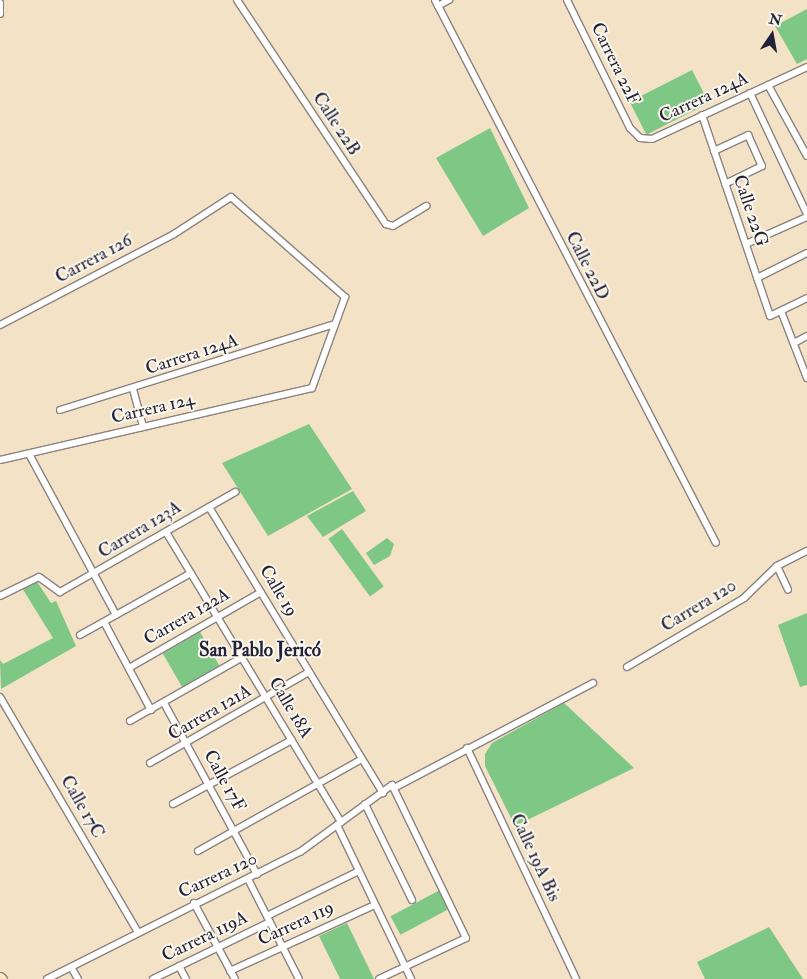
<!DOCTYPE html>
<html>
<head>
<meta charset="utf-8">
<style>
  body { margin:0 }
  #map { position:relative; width:807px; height:979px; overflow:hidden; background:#f3e2c5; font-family:"IM FELL Double Pica",serif }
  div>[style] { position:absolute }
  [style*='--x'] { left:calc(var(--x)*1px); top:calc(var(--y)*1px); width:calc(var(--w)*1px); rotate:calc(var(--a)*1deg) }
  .green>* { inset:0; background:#7fc784; transform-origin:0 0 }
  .roads { filter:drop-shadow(1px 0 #8a8280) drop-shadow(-1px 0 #8a8280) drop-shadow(0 1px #8a8280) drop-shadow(0 -1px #8a8280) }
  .minor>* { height:6px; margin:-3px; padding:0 3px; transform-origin:3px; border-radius:3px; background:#fff }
  .secondary>* { height:9px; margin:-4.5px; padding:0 4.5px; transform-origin:4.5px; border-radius:4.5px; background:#fbe6c4 }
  span { translate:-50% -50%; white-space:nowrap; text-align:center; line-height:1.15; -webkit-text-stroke:4px #fbf7ec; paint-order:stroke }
  .street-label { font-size:18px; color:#22223b }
  .neighbourhood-label { font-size:19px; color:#22223b; font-weight:700 }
  .north { position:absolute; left:747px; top:10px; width:50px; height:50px; -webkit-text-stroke:4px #fbf7ec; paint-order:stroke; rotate:12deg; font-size:14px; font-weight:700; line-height:20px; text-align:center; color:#22223b }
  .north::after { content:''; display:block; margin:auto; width:18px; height:22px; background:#22223b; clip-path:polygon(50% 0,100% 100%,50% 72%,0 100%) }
</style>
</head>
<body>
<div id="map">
  <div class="green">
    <i style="clip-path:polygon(807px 9px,807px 59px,797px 64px,775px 26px)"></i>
    <i style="left:692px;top:70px;width:37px;height:70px;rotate:63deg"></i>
    <i style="clip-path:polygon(490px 128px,529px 208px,483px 236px,436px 158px)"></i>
    <i style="clip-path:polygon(309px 424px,352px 489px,268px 536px,222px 463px)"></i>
    <i style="clip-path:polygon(353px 491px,366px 511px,323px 537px,307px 516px)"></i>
    <i style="left:342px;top:529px;width:71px;height:17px;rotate:54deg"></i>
    <i style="clip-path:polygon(387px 538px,394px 544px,390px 556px,374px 565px,366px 553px)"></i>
    <i style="clip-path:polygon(36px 580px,51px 603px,56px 601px,76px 646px,1px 689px,0 660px,3px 664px,53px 638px,22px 588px)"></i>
    <i style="clip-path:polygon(807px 613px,807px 685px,800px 687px,778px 625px)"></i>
    <i style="left:200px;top:632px;width:39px;height:43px;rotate:60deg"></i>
    <i style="clip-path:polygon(564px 703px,634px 768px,515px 826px,485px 766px,485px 754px,492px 743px)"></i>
    <i style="left:440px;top:890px;width:21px;height:56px;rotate:62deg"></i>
    <i style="clip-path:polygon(347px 923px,374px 979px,340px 979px,319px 936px)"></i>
    <i style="clip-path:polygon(769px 927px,803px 979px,705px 979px,697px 962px)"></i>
  </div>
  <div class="roads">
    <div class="minor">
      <i style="--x:237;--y:0;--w:269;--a:56.4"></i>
      <i style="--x:386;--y:224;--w:7;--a:16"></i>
      <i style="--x:393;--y:226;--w:39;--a:-31"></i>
      <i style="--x:435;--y:0;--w:611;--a:62.64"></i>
      <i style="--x:567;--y:0;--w:143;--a:63.8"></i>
      <i style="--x:630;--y:128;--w:14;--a:45"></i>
      <i style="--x:640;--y:138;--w:12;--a:5"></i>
      <i style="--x:652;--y:139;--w:171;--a:-24.9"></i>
      <i style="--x:0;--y:3;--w:11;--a:90"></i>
      <i style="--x:438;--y:6;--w:13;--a:-29"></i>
      <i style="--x:768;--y:85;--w:81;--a:61.2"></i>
      <i style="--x:750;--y:93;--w:134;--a:64.8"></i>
      <i style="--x:702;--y:115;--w:212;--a:71.3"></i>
      <i style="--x:770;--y:316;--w:41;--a:-25.9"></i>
      <i style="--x:714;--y:151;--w:38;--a:-25"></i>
      <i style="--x:748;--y:135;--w:34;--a:66"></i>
      <i style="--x:762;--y:166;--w:41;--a:154.1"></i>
      <i style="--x:746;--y:244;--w:67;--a:-23.9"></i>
      <i style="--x:757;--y:278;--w:56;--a:-26.6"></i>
      <i style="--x:781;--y:311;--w:72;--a:68.8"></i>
      <i style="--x:0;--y:325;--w:196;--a:-27.6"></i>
      <i style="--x:174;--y:234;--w:68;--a:-33"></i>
      <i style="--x:231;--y:197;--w:152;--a:41.3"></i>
      <i style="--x:345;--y:297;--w:97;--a:109.9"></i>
      <i style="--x:312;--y:388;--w:320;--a:167"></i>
      <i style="--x:794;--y:343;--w:15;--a:-28"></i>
      <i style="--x:133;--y:389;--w:38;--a:75"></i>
      <i style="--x:60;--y:410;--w:285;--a:-17.4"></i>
      <i style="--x:29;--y:454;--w:183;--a:61.6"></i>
      <i style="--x:209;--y:507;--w:335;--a:58.7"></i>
      <i style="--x:166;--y:532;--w:339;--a:58.9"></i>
      <i style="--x:777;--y:566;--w:26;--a:65"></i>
      <i style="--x:0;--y:596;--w:43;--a:-26"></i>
      <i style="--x:39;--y:577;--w:26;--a:36"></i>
      <i style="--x:60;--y:592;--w:202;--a:-29.7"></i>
      <i style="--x:104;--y:622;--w:100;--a:61.9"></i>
      <i style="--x:80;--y:635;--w:127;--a:-29.2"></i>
      <i style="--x:627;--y:667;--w:136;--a:-30.5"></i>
      <i style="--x:744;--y:598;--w:46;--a:-44.1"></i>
      <i style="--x:777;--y:566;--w:34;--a:-27"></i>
      <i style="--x:129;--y:668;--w:152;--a:-29.9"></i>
      <i style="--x:0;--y:697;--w:273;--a:59.6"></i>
      <i style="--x:164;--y:703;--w:195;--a:61.5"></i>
      <i style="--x:130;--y:721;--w:128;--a:-29.6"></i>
      <i style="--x:467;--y:748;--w:255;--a:64.7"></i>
      <i style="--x:150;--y:763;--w:183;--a:-29.8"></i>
      <i style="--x:394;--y:788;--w:225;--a:-27.8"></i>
      <i style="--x:173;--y:804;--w:135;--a:-28.3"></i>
      <i style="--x:365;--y:804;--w:107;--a:63.9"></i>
      <i style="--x:337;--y:825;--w:171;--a:64.3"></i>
      <i style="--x:198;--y:851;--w:188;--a:-29.3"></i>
      <i style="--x:248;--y:879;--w:112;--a:63"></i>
      <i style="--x:194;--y:903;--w:86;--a:61.7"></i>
      <i style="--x:267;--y:916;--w:102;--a:-26.1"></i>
      <i style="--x:179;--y:966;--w:15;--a:62"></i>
      <i style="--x:71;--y:967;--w:14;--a:60"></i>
      <i style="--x:230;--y:971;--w:159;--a:-24.5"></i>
      <i style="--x:47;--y:979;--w:283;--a:-26.7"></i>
      <i style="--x:300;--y:852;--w:114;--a:-36.1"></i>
      <i style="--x:392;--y:785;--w:170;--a:64.2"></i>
      <i style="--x:466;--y:938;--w:96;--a:154.8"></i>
      <i style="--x:153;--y:979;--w:130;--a:-26"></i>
    </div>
    <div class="secondary">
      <i style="--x:0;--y:977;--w:3;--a:45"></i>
    </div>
  </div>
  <div class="street-label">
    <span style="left:615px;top:64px;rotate:64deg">Carrera 22F</span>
    <span style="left:704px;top:98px;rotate:-25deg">Carrera 124A</span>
    <span style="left:336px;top:124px;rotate:57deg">Calle 22B</span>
    <span style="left:750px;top:211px;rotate:71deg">Calle 22G</span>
    <span style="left:94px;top:259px;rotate:-28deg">Carrera 126</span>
    <span style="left:587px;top:266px;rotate:63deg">Calle 22D</span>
    <span style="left:192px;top:355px;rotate:-18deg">Carrera 124A</span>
    <span style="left:153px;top:409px;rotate:-13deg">Carrera 124</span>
    <span style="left:140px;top:530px;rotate:-31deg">Carrera 123A</span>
    <span style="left:278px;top:591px;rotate:59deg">Calle 19</span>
    <span style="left:699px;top:606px;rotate:-31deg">Carrera 120</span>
    <span style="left:187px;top:617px;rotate:-30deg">Carrera 122A</span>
    <span style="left:290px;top:708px;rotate:59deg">Calle 18A</span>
    <span style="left:210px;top:713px;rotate:-30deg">Carrera 121A</span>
    <span style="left:224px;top:781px;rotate:61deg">Calle 17F</span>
    <span style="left:82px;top:807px;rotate:60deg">Calle 17C</span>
    <span style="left:535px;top:858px;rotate:65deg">Calle 19A Bis</span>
    <span style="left:218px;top:876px;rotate:-25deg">Carrera 120</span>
    <span style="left:296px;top:924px;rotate:-25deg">Carrera 119</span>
    <span style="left:205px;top:937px;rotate:-26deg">Carrera 119A</span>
  </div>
  <div class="neighbourhood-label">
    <span style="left:260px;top:651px">San Pablo Jericó</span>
  </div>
  <div class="north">N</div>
</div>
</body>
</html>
